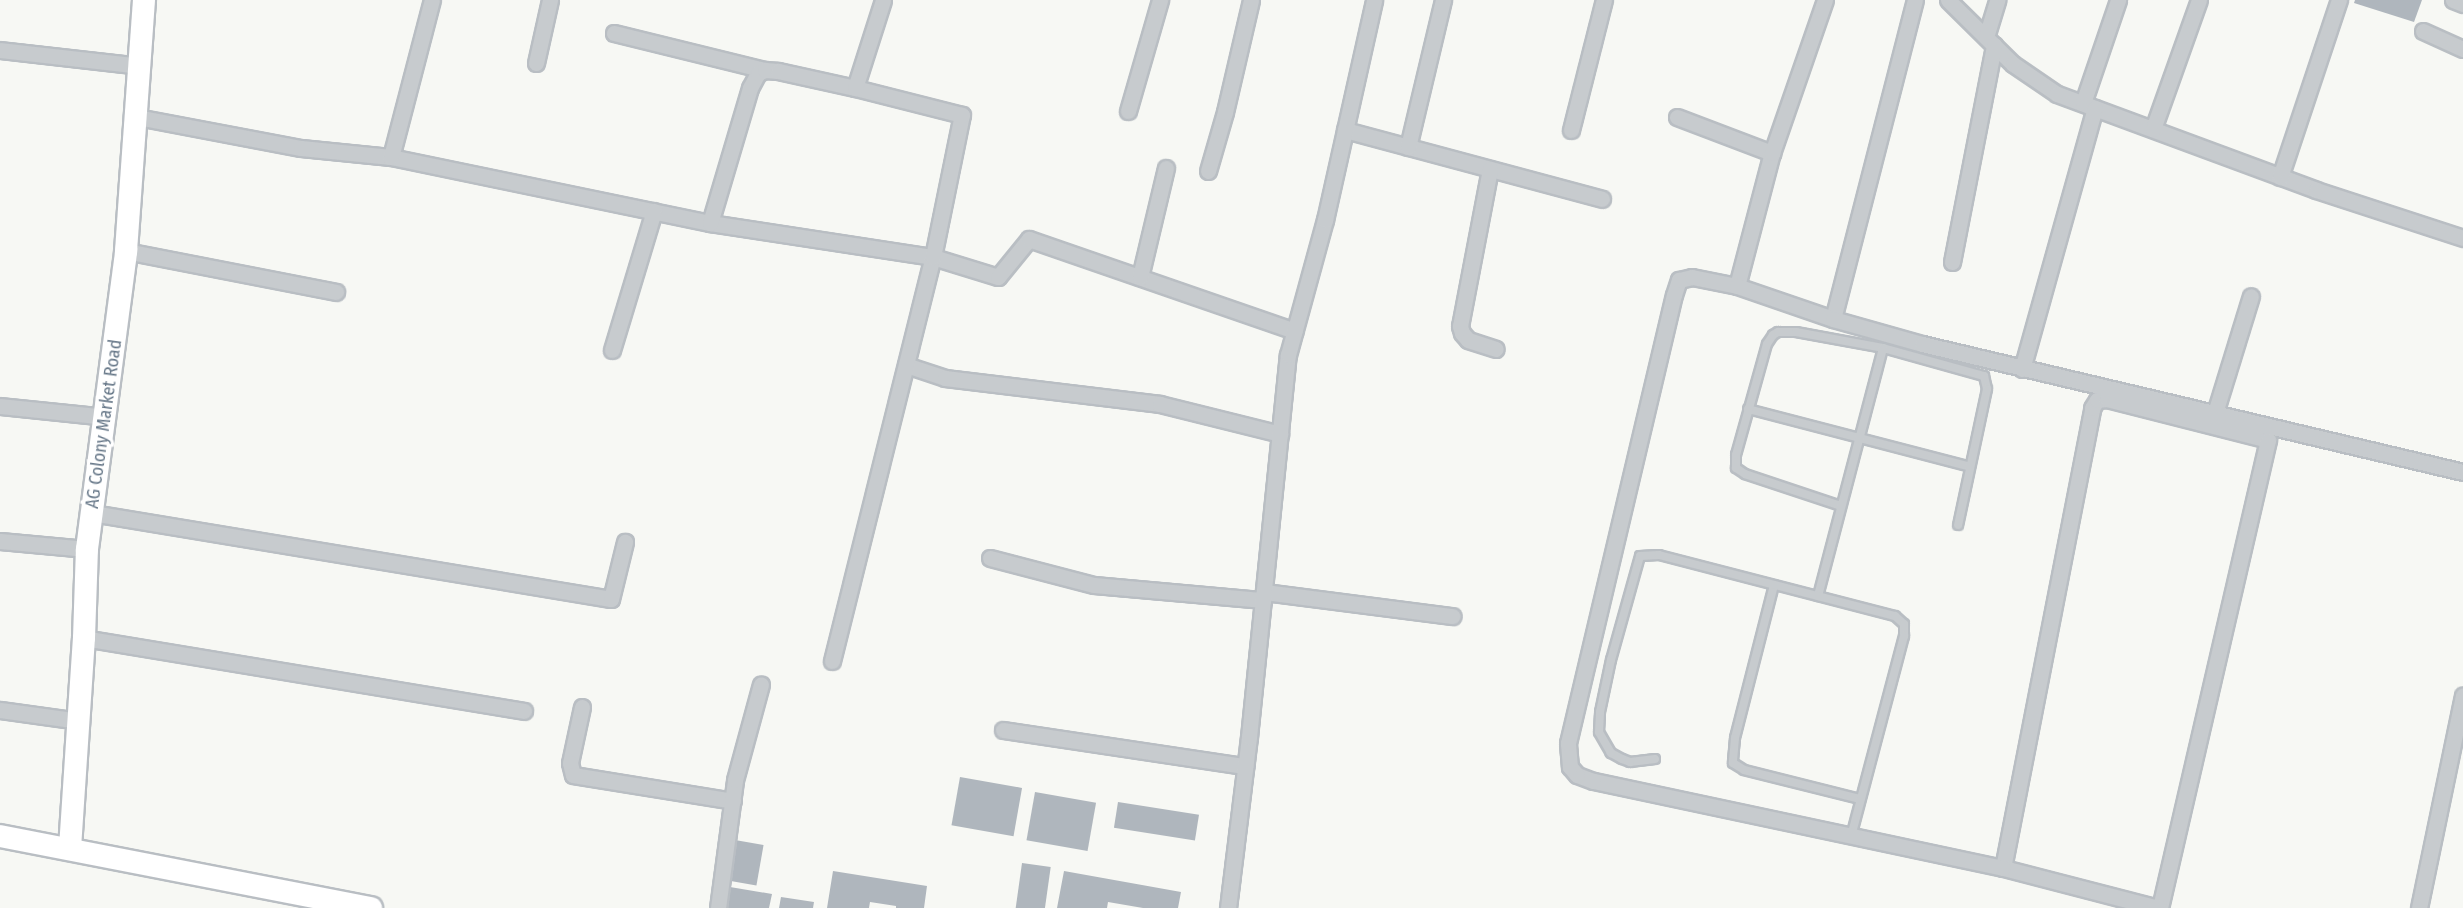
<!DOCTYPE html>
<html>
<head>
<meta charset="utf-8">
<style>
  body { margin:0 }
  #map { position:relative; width:2463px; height:908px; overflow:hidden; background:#f7f8f4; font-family:"Fira Sans Condensed",sans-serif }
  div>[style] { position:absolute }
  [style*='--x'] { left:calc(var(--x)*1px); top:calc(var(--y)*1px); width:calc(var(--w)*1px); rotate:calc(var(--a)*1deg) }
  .building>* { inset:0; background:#afb6bd; transform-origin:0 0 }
  .roads { filter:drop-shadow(2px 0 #b9bec3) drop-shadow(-2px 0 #b9bec3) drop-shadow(0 2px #b9bec3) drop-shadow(0 -2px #b9bec3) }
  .lane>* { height:8px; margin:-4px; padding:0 4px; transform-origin:4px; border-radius:4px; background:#c7cbce }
  .street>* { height:15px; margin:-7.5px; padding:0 7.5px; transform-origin:7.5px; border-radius:7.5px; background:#c7cbce }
  .secondary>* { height:22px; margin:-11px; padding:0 11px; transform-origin:11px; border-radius:11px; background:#fff }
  span { translate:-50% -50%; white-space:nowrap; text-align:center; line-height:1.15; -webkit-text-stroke:6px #fff; paint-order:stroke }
  .street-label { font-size:18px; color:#657687 }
</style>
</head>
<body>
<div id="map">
  <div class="building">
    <i style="clip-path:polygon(2355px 0,2422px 0,2414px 22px,2354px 3px)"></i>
    <i style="left:960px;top:777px;width:63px;height:49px;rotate:10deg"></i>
    <i style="left:1035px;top:792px;width:62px;height:49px;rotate:10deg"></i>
    <i style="left:1118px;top:802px;width:82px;height:26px;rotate:9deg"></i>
    <i style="left:735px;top:840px;width:29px;height:41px;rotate:10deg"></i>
    <i style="left:1022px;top:863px;width:29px;height:46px;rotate:8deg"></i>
    <i style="clip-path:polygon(833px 871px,927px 886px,924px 908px,896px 908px,896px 906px,870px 902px,869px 908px,827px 908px)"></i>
    <i style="clip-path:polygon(1064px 871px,1181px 892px,1178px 908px,1143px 908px,1108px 902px,1107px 908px,1057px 908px)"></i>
    <i style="clip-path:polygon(730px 887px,772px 894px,769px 908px,726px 908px)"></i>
    <i style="clip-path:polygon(781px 897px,814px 902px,813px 908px,779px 908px)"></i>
  </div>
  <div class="roads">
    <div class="lane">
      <i style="--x:1748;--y:409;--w:229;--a:14.6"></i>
      <i style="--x:1841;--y:506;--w:101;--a:-161.6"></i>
      <i style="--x:1745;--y:474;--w:11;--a:-146"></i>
      <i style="--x:1736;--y:468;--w:13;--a:-90"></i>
      <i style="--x:1736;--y:455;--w:115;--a:-74.4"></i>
      <i style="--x:1767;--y:344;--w:11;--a:-56"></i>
      <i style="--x:1773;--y:335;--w:6;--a:-31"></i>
      <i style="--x:1778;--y:332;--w:18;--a:0"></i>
      <i style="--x:1796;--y:332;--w:88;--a:10.4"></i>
      <i style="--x:1883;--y:348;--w:105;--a:15.5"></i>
      <i style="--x:1984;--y:376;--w:13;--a:77"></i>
      <i style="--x:1987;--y:389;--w:139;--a:102"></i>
      <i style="--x:1774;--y:585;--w:158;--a:104.3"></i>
      <i style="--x:1735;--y:738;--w:25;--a:95"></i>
      <i style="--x:1733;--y:763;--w:13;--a:32"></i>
      <i style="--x:1744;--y:770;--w:120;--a:14"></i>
      <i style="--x:1818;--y:596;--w:256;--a:-75.3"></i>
      <i style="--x:1655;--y:759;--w:25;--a:173"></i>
      <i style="--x:1630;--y:762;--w:9;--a:-159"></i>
      <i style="--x:1622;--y:759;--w:13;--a:-151"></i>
      <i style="--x:1611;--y:753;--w:24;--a:-120"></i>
      <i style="--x:1599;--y:732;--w:20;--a:-87"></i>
      <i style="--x:1600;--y:712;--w:53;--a:-78.1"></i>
      <i style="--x:1611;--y:660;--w:108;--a:-74.4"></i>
      <i style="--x:1640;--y:556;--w:19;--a:-3"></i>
      <i style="--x:1659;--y:555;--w:244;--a:14.5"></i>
      <i style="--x:1895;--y:616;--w:12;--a:42"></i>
      <i style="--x:1904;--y:624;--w:12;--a:90"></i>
      <i style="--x:1904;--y:636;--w:207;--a:104.8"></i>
    </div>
    <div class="street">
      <i style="--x:1948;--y:0;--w:91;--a:44.6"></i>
      <i style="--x:2013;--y:64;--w:53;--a:34.3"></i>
      <i style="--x:2057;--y:94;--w:276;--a:20.3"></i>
      <i style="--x:2316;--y:190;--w:155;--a:18.1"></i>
      <i style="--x:2453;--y:0;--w:11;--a:22"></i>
      <i style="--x:2423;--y:31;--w:44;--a:24.2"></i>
      <i style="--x:614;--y:33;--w:155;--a:13.8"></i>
      <i style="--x:1986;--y:37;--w:39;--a:-73"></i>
      <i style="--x:0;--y:50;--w:141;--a:6.5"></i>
      <i style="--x:536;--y:63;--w:65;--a:-77.5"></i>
      <i style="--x:2083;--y:103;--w:109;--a:-71.2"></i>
      <i style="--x:1128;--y:111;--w:116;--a:-73.9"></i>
      <i style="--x:137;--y:117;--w:167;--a:10.7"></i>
      <i style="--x:301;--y:148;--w:90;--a:5.7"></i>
      <i style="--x:391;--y:157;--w:326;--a:11.7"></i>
      <i style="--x:710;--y:223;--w:226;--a:8.7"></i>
      <i style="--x:933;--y:257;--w:68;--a:17.1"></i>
      <i style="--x:998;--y:277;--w:49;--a:-50.8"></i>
      <i style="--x:1029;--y:239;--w:281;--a:19.1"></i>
      <i style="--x:1677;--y:117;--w:102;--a:20.8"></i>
      <i style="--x:2153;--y:129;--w:137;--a:-70.4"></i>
      <i style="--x:1345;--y:130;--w:266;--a:15"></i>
      <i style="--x:1571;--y:130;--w:134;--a:-75.8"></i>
      <i style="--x:1408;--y:147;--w:151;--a:-76.6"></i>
      <i style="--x:391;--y:157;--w:162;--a:-75.4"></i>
      <i style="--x:1490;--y:169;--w:160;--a:100.8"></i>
      <i style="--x:1460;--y:326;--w:7;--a:74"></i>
      <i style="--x:1462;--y:333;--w:9;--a:49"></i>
      <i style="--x:1468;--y:340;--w:29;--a:18"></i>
      <i style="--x:1208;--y:171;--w:61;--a:-73.9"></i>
      <i style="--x:1225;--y:112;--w:115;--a:-76.9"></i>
      <i style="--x:2280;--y:177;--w:187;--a:-71.6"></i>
      <i style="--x:710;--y:223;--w:141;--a:-73.5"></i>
      <i style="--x:750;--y:88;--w:17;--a:-62"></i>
      <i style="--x:758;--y:73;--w:8;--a:-23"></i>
      <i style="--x:765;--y:70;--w:13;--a:4"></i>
      <i style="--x:778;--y:71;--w:79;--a:12.4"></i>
      <i style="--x:126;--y:251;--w:214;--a:11"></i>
      <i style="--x:1952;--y:262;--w:221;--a:-79"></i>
      <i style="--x:1140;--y:277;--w:112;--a:-76.6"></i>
      <i style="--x:1737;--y:286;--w:138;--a:-75.3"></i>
      <i style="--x:1772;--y:153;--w:162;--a:-70.9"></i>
      <i style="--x:1833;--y:319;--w:329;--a:-75.6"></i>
      <i style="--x:612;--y:350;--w:145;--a:-73.2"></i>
      <i style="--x:906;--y:365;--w:41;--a:18.4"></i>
      <i style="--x:945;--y:378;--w:217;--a:6.9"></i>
      <i style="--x:1160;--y:404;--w:124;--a:14"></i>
      <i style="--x:2022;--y:369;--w:271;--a:-74.4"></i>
      <i style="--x:0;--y:406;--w:107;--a:5.9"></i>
      <i style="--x:2215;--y:413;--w:122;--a:-72.9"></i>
      <i style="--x:92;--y:513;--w:526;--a:9.41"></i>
      <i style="--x:611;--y:599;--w:59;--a:-76.2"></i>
      <i style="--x:0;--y:541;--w:87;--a:5.3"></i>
      <i style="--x:990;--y:558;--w:107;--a:14.6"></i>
      <i style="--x:1094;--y:585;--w:170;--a:5.1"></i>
      <i style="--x:1264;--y:592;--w:190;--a:7.3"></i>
      <i style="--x:84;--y:638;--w:446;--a:9.4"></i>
      <i style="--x:832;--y:661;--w:416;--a:-76"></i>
      <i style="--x:933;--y:257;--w:145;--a:-78.5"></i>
      <i style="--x:962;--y:115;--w:110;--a:-165.8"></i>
      <i style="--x:855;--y:88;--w:92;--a:-72.3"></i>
      <i style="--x:582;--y:707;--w:57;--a:102.1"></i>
      <i style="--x:570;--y:763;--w:12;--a:76"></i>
      <i style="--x:573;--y:775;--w:162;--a:9.2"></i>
      <i style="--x:0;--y:710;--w:80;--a:7.9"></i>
      <i style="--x:1003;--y:730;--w:245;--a:8.5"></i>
      <i style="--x:2003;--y:868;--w:469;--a:-79"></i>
      <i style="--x:2092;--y:408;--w:9;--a:-58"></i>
      <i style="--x:2097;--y:400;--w:10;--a:-6"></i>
      <i style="--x:2107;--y:399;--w:166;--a:14.3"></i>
      <i style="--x:2268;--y:440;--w:480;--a:103"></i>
      <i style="--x:718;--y:908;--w:129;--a:-82.4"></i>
      <i style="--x:735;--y:780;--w:99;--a:-74.8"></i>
      <i style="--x:1228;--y:908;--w:172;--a:-83"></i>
      <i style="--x:1249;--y:737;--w:384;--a:-84.2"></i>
      <i style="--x:1288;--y:355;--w:140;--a:-74.7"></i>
      <i style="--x:1325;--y:220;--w:225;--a:-77.4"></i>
      <i style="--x:2158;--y:908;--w:160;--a:-165.5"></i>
      <i style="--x:2003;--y:868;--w:419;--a:-168"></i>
      <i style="--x:1593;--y:781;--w:17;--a:-159"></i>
      <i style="--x:1577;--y:775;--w:11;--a:-131"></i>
      <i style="--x:1570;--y:767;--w:24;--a:-95"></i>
      <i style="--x:1568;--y:743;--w:460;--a:-76.7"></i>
      <i style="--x:1674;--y:295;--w:16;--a:-72"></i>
      <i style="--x:1679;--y:280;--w:13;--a:-13"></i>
      <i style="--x:1692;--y:277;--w:46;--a:11.3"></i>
      <i style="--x:1737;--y:286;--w:102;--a:19"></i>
      <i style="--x:1833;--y:319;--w:92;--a:15.7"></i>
      <i style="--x:1922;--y:344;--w:556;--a:13.31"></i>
      <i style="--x:2419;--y:908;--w:217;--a:-78.3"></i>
    </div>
    <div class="secondary">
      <i style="--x:0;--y:836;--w:378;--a:11"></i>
      <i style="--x:70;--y:848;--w:210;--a:-86.2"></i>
      <i style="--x:84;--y:638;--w:89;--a:-88.1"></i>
      <i style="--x:87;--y:549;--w:301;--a:-82.5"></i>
      <i style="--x:126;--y:251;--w:252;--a:-85.9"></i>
    </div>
  </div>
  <div class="street-label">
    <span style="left:104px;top:424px;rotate:-82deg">AG Colony Market Road</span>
  </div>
</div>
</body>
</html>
